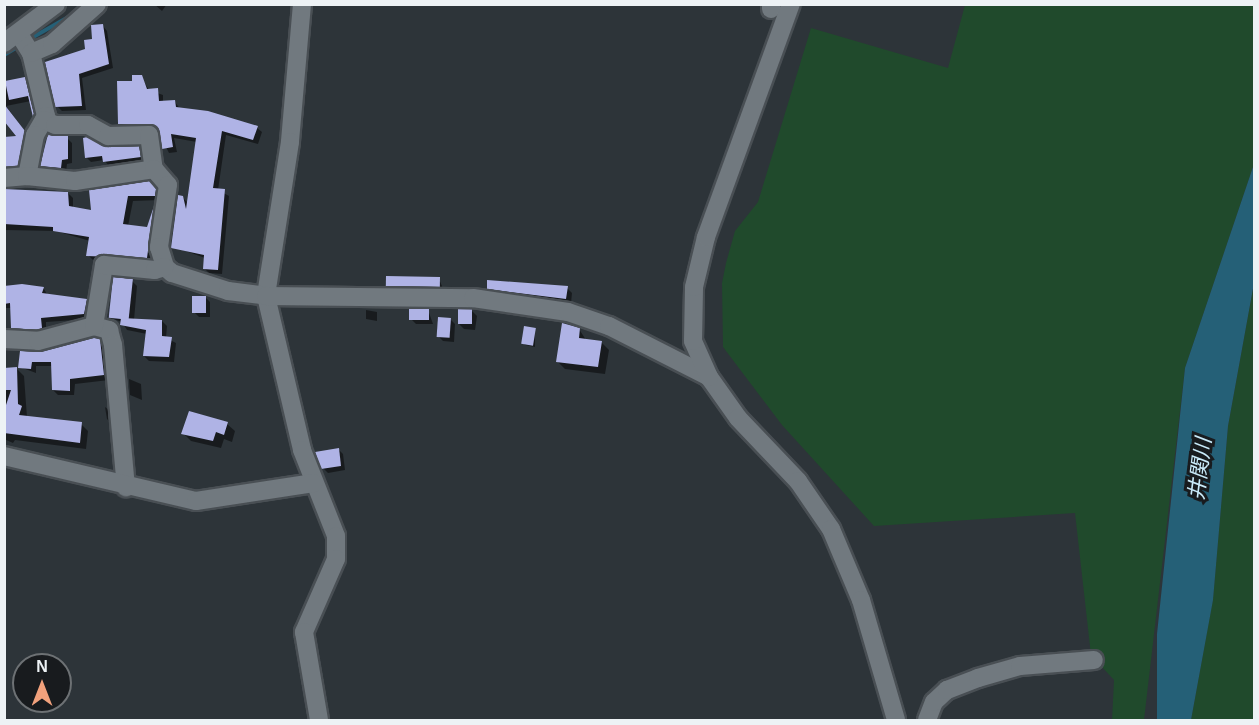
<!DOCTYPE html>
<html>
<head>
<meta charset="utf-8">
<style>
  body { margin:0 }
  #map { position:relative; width:1259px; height:725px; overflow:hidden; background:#2d3439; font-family:Helvetica,"Noto Sans JP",sans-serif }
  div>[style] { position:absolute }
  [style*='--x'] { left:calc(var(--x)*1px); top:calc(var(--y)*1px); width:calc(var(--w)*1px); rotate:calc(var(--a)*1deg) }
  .green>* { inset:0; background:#204a2c }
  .water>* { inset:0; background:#256077 }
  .shadow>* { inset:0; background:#0007 }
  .stream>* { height:4px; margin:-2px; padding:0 2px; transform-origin:2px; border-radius:2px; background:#256077 }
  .building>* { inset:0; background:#afb3e5; transform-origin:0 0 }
  .roads { filter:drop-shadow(2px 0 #494f54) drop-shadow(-2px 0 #494f54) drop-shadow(0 2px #494f54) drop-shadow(0 -2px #494f54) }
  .minor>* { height:18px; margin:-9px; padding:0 9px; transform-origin:9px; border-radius:9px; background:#71797f }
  span { translate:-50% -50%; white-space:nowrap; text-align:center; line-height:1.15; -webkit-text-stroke:6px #181b1e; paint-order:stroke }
  .water-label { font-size:21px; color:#c9eaf9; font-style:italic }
  .frame { position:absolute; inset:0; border:6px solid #edf2f5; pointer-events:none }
  .north { position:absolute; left:12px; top:653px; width:60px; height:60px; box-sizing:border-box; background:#181b1e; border:2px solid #6d7174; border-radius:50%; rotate:0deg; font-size:16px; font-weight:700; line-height:24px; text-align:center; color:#edf2f5 }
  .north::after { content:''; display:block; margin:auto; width:21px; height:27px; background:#f1a17c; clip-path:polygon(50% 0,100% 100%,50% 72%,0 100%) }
</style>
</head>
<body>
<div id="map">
  <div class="green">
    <i style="clip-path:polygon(965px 5px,1254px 5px,1254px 164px,1185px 368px,1144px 720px,1112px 720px,1114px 680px,1091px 655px,1075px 513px,874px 526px,782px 425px,723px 347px,722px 283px,726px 263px,735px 231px,758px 202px,811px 28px,948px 68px)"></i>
    <i style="clip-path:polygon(1254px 283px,1254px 720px,1191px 720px,1213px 599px,1228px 426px)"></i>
  </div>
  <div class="water">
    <i style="clip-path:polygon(1254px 164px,1254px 283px,1228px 426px,1213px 600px,1191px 720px,1157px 720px,1157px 634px,1185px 368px)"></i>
  </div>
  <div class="shadow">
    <i style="clip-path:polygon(154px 4px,167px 4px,162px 11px)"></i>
    <i style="clip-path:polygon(103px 26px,107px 31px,113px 68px,82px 78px,86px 110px,62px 111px,57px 106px)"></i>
    <i style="clip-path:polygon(141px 77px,149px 90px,163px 95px,163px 103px,175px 102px,180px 109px,257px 128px,262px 132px,258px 144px,226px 135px,218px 190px,229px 196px,222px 274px,209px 273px,204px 268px,205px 258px,172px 246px,182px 197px,188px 203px,197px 142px,174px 138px,177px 152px,169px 153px,157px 129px,125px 129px,120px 124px,134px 83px)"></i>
    <i style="clip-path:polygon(25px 79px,30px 84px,37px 115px,31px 101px,6px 106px,29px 137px,22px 170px,4px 173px,4px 139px,18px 137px,4px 119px,4px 86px)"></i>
    <i style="clip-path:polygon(67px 138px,72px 143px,72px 163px,67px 164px,66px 172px,47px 170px,42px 166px)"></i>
    <i style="clip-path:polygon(96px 146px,139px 148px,144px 161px,109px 166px,104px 160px,91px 162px,87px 158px)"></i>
    <i style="clip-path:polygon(149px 183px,160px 195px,160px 200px,133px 201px,128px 226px,148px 229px,154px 209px,158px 212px,151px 262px,93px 260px,88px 255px,90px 241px,56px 231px,4px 230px,4px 191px,68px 193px,73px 198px,73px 208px,93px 212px)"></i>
    <i style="clip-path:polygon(439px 279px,444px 291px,393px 290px,388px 285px)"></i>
    <i style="clip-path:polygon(132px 281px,137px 286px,134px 320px,162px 321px,167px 326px,166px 338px,176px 343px,174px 362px,149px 361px,144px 356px,147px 334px,127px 330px,122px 322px,108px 317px)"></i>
    <i style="clip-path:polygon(22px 286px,44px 289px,48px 296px,86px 300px,91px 305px,89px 319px,46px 322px,46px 333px,17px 333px,12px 327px,12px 308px,4px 308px,4px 287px)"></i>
    <i style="clip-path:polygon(488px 288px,567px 288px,572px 293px,571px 303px,493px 293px)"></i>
    <i style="clip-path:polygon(205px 297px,210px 302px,210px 317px,199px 317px,194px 312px)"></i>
    <i style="clip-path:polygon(366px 310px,377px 312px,377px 321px,366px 319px)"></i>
    <i style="clip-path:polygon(428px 310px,433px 324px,416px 324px,411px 319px)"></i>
    <i style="clip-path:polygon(472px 311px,477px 316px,475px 330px,464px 329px,459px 324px)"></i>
    <i style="clip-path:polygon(450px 319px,455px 324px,454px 342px,443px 341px,438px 336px)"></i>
    <i style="clip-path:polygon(535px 329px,535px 347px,525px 345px,523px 343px)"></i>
    <i style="clip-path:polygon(579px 329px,586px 340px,601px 342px,609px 350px,605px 374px,565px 369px,558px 362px)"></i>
    <i style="clip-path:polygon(99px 341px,104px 346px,109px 380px,75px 384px,74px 395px,58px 395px,53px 390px,53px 366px,36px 366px,36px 373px,20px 367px,41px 353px)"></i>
    <i style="clip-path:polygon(4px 369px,17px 369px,24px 376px,27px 417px,81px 424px,88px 431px,86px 449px,15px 440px,13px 443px,4px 439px)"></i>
    <i style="clip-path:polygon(129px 379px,141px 384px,142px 400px,130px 395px)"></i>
    <i style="clip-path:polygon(105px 407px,112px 412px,112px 424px,107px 419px)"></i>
    <i style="clip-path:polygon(227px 424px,235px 431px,232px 442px,224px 439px,221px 448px,191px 441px,183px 433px)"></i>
    <i style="clip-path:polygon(338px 449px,343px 454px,345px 470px,328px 473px,323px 468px)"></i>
  </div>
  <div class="stream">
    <i style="--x:28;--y:40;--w:51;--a:-29.6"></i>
    <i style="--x:72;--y:15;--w:15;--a:-48"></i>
    <i style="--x:4;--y:55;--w:17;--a:-31"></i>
  </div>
  <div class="building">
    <i style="clip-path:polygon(103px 24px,109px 64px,79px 74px,82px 106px,55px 107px,45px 62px,85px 49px,84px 40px,92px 39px,91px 25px)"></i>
    <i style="clip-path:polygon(132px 75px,142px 75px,147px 89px,158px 88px,159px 101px,175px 100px,176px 107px,208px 111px,258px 126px,253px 140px,222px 131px,213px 188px,225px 189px,218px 270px,203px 269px,204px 255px,171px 248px,178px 195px,183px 196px,186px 209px,196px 138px,171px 134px,173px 147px,162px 149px,154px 125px,118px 124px,117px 81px,132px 81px)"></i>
    <i style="clip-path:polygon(25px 77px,34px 114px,33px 117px,28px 96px,9px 100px,5px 81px)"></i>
    <i style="clip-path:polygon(4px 104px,25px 131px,18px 166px,4px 167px,4px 137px,16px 136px,4px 121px)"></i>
    <i style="clip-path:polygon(48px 134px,68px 136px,68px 159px,62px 160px,61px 168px,40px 166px)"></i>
    <i style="clip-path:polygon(87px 137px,108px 147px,139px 146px,141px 157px,103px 162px,102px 156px,85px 158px,83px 138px)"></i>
    <i style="clip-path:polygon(150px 181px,156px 189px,155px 196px,128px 196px,123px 224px,147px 227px,154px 206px,147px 258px,86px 256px,89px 237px,53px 231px,53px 227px,4px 224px,4px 189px,68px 192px,69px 206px,91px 210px,89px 190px)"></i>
    <i style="left:386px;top:276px;width:54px;height:10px;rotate:1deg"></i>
    <i style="left:113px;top:277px;width:20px;height:41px;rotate:6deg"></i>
    <i style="clip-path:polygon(487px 280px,568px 286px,566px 299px,487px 289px)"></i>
    <i style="clip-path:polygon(22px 284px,44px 287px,42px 293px,87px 299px,84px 314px,41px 318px,42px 328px,37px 330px,11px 328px,10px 303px,4px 304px,4px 286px)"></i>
    <i style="left:192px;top:296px;width:14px;height:17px"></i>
    <i style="left:409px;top:309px;width:20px;height:11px"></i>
    <i style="left:458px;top:309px;width:14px;height:15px"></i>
    <i style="left:438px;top:317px;width:13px;height:20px;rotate:4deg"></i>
    <i style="clip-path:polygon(121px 318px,162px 320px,162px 336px,172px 337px,169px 357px,143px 356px,146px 330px,120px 325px)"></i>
    <i style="clip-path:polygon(562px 323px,580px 328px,579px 338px,602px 341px,598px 367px,556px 362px)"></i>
    <i style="left:524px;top:326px;width:12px;height:18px;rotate:9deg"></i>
    <i style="clip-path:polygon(94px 338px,100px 339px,104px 375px,70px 379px,70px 391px,52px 390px,51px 362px,32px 362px,31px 369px,18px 368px,20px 351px,41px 352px)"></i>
    <i style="clip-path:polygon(17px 367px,18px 404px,22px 406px,19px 415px,82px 422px,80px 443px,4px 433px,4px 411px,11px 390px,4px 390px,4px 368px)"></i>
    <i style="clip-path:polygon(189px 411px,228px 422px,224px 435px,216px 432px,213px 441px,181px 434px)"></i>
    <i style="clip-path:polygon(339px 448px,341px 466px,321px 469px,315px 452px)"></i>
  </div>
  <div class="roads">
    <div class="minor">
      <i style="--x:302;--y:4;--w:139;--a:95"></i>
      <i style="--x:290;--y:142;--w:156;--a:98.9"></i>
      <i style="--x:266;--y:296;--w:158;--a:76.8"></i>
      <i style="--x:302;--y:450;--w:92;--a:68.4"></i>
      <i style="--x:336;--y:536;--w:23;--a:90"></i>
      <i style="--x:336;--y:559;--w:80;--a:113.7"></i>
      <i style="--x:304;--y:632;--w:89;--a:80.3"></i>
      <i style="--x:771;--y:4;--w:5;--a:90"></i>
      <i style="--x:19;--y:34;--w:22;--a:58"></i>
      <i style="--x:31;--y:53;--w:65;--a:76.6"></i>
      <i style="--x:46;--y:116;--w:22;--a:120"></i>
      <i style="--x:35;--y:135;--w:42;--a:101"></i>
      <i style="--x:4;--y:43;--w:65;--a:-36.9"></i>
      <i style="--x:31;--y:53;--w:23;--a:-23"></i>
      <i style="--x:52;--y:44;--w:60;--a:-41.6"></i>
      <i style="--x:44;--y:120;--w:12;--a:24"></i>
      <i style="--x:55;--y:125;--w:33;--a:0"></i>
      <i style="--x:88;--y:125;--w:23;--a:29"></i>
      <i style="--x:108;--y:136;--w:41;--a:-1.4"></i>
      <i style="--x:149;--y:135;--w:34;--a:82"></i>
      <i style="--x:4;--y:178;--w:23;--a:-5"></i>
      <i style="--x:27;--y:176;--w:48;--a:5.9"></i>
      <i style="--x:75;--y:181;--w:80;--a:-8.6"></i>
      <i style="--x:154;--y:169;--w:21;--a:49"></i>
      <i style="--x:168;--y:185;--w:63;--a:98.3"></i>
      <i style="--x:159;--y:247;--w:21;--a:73"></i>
      <i style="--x:165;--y:267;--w:9;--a:41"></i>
      <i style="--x:172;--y:273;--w:59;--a:17.8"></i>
      <i style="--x:228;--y:291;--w:38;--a:7"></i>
      <i style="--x:266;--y:296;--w:207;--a:0.6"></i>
      <i style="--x:473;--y:298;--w:96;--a:8.4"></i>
      <i style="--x:568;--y:312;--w:43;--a:18.9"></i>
      <i style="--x:609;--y:326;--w:112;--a:27"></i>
      <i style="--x:709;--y:377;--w:50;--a:54.7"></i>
      <i style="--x:738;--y:418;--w:87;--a:46.4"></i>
      <i style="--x:798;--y:481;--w:58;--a:55.5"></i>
      <i style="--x:831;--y:529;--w:77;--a:67.1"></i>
      <i style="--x:861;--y:600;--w:125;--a:73.7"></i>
      <i style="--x:94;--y:326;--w:16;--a:15"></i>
      <i style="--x:109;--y:330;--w:16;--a:75"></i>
      <i style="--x:113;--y:345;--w:143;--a:84.8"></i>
      <i style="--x:4;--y:339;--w:34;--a:3"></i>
      <i style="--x:38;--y:341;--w:58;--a:-15"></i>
      <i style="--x:94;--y:326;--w:62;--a:-80.7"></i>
      <i style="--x:104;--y:265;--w:51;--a:5.6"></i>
      <i style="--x:155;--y:270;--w:10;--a:-17"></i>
      <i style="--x:709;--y:377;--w:39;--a:-114"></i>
      <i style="--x:693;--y:341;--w:54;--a:-88.9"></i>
      <i style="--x:694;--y:287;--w:51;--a:-76.5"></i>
      <i style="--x:706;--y:237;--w:248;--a:-70"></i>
      <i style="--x:4;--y:456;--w:197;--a:13.2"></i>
      <i style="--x:196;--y:501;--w:119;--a:-8.7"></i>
      <i style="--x:927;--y:720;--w:19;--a:-69"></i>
      <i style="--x:934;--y:702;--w:18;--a:-43"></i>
      <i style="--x:947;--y:690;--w:33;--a:-21"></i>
      <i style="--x:978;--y:678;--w:44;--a:-15.9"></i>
      <i style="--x:1020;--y:666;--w:74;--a:-4.6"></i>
    </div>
  </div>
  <div class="water-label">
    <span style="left:1200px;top:469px;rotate:-83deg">井関川</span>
  </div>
  <div class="frame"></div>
  <div class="north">N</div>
</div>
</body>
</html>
